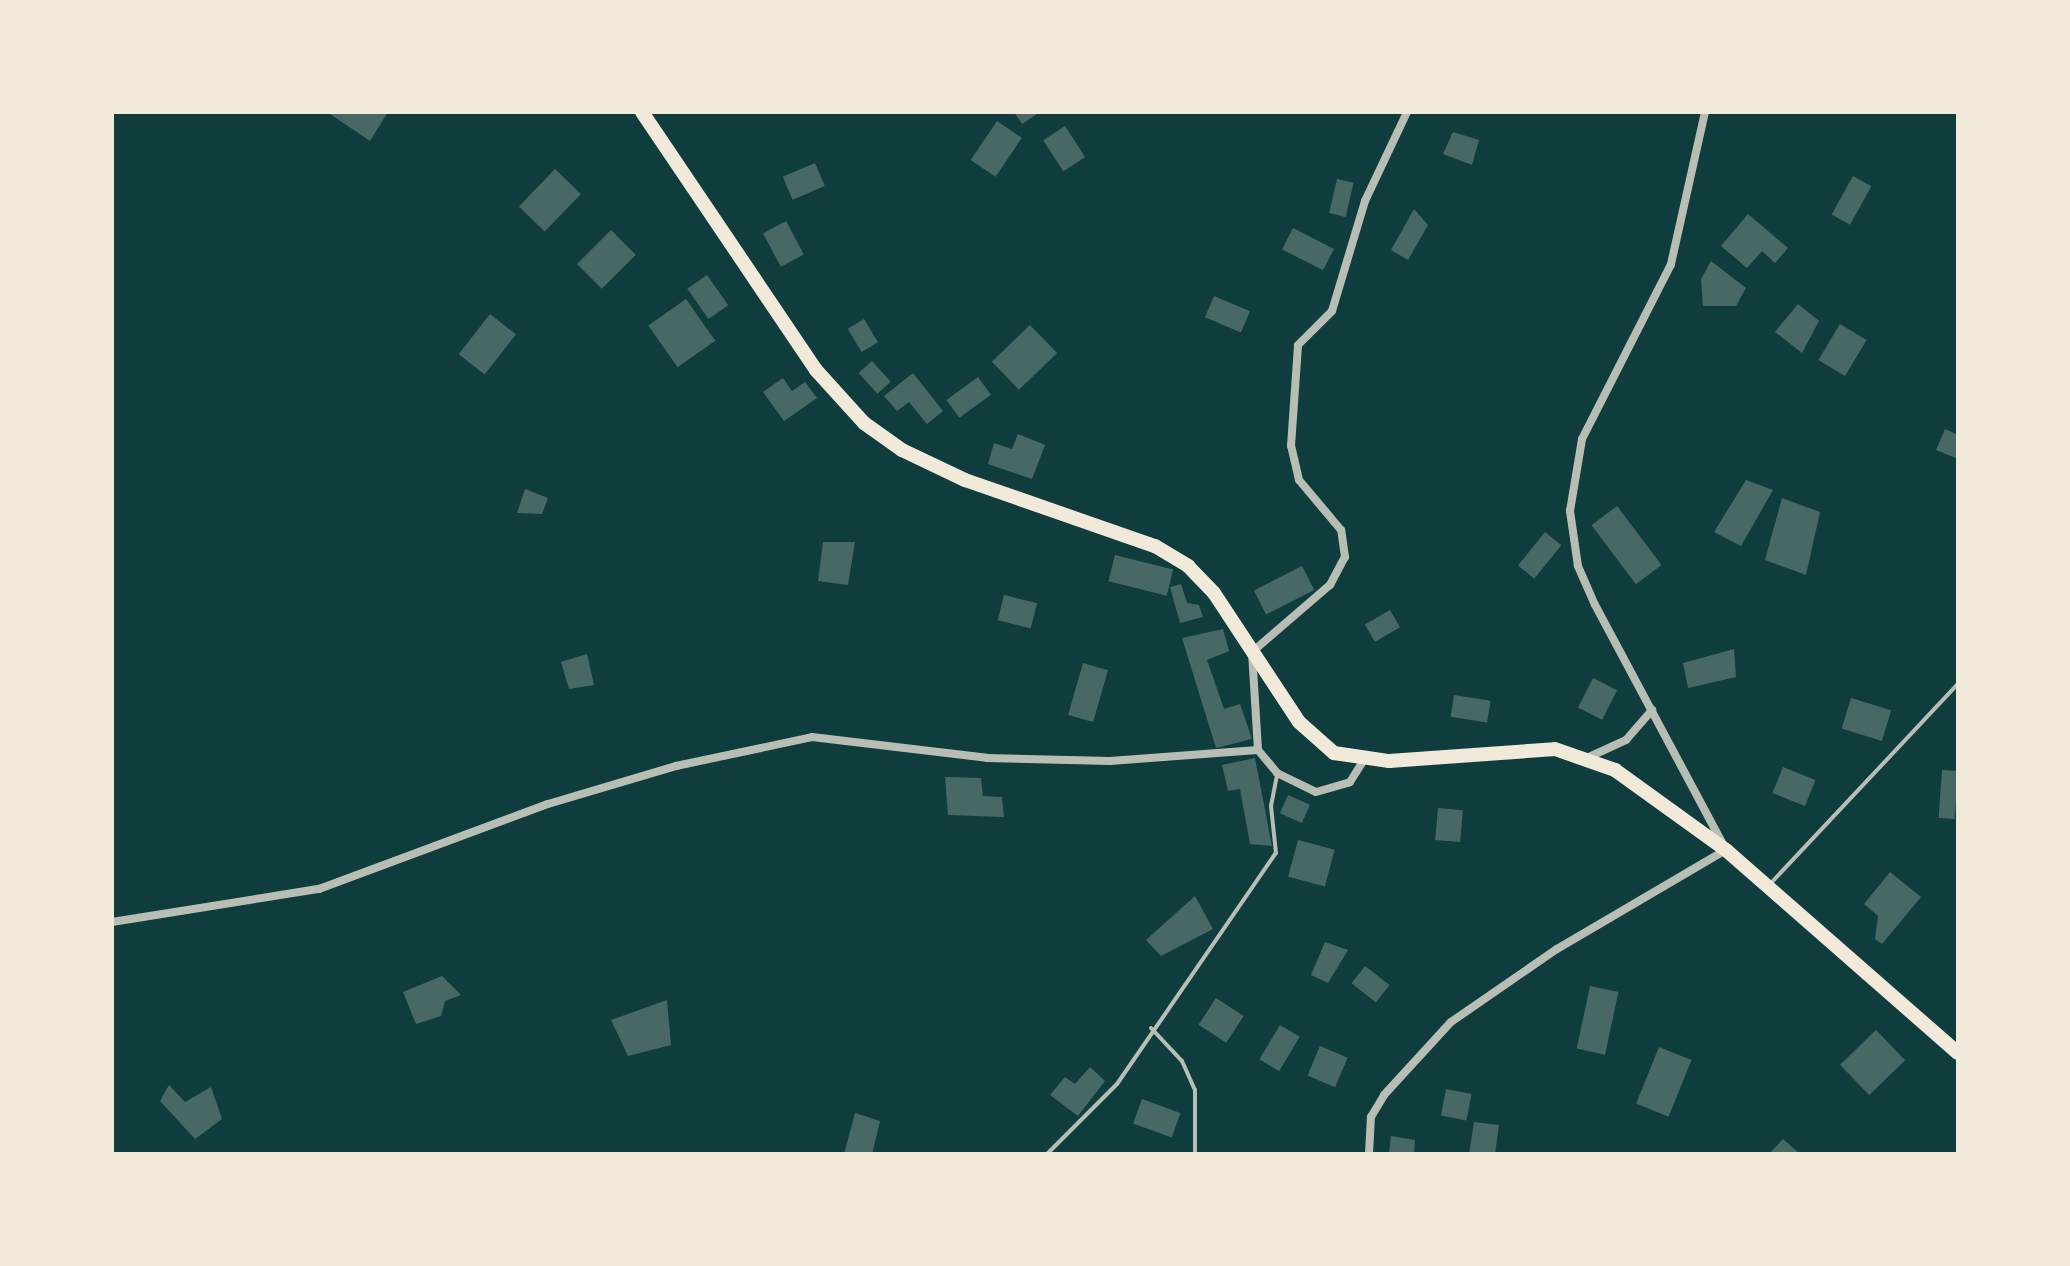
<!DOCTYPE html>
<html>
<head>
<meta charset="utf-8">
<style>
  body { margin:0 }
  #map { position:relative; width:2070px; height:1266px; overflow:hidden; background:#0f3d3e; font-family:Lora,serif }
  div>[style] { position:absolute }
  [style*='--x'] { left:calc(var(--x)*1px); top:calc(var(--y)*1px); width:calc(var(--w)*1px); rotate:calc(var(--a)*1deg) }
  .building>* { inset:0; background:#486865; transform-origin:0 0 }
  .service>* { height:4px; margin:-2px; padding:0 2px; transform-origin:2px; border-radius:2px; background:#b8beb3 }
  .minor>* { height:8px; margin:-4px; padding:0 4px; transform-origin:4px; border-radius:4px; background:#b8beb3 }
  .primary>* { height:14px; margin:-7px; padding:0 7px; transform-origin:7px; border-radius:7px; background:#f1e9da }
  span { translate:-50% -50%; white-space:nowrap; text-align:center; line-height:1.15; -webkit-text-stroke:6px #f1e9da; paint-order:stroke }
  .frame { position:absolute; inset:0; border:114px solid #f1e9da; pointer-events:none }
</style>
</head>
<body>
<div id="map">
  <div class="building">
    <i style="clip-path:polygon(327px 112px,388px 112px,370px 141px)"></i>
    <i style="clip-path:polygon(1014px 112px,1040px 112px,1022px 124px)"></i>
    <i style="left:997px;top:121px;width:30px;height:47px;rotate:34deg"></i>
    <i style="left:1065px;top:126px;width:37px;height:26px;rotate:57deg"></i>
    <i style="clip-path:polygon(1453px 132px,1479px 140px,1472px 165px,1443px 154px)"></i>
    <i style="left:815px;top:163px;width:25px;height:35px;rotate:67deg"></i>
    <i style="left:555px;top:169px;width:36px;height:52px;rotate:44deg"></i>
    <i style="left:1853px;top:176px;width:21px;height:44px;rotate:29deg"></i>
    <i style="left:1337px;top:179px;width:17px;height:35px;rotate:13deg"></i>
    <i style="clip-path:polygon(1414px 209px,1428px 225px,1408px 260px,1391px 250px)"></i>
    <i style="clip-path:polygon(1748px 214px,1788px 248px,1775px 263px,1762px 251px,1747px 268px,1721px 246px)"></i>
    <i style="left:786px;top:221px;width:38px;height:26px;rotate:62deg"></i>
    <i style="left:1293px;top:228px;width:46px;height:24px;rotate:27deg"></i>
    <i style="left:611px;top:230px;width:35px;height:48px;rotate:45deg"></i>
    <i style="clip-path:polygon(1711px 261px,1746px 288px,1736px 306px,1703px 306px,1701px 279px)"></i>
    <i style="left:707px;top:275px;width:37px;height:24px;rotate:55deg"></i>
    <i style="left:1214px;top:296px;width:39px;height:23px;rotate:23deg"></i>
    <i style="left:686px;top:299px;width:51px;height:46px;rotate:55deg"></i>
    <i style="clip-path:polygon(1798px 304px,1819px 321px,1802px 353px,1775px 332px)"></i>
    <i style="left:490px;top:314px;width:33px;height:51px;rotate:38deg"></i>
    <i style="left:864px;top:319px;width:27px;height:19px;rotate:59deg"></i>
    <i style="left:1840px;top:324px;width:31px;height:42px;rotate:31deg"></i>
    <i style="left:1030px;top:325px;width:39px;height:53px;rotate:46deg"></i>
    <i style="left:872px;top:361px;width:28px;height:18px;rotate:48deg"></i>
    <i style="clip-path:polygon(913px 373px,943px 411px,927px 424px,909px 402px,897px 411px,884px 396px)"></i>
    <i style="left:978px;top:377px;width:22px;height:39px;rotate:54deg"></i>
    <i style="clip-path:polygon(783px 378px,792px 391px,805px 382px,817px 398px,784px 421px,763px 392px)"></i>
    <i style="clip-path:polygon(1945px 429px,1958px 435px,1958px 459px,1936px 450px)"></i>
    <i style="clip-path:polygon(1018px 434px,1045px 445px,1032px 479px,988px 464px,994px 443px,1012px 449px)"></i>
    <i style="clip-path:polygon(1746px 480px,1773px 490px,1741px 546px,1714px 532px)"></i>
    <i style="clip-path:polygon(525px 489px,548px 498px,542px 514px,517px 513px)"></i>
    <i style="clip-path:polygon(1782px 498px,1820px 512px,1806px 575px,1765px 560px)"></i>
    <i style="left:1617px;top:506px;width:74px;height:32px;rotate:53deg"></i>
    <i style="left:1545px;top:532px;width:21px;height:43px;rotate:39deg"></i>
    <i style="clip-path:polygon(823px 542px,855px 542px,848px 585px,818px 581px)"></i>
    <i style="left:1115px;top:555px;width:60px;height:27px;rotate:14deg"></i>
    <i style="left:1302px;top:566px;width:27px;height:54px;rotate:63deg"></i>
    <i style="clip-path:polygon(1181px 584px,1187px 603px,1199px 605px,1203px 617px,1180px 623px,1170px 587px)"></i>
    <i style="left:1004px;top:595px;width:34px;height:26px;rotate:14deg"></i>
    <i style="left:1390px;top:610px;width:20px;height:29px;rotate:60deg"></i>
    <i style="clip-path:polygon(1223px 629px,1229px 651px,1207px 660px,1224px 709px,1240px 704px,1252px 739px,1216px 748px,1182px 638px)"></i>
    <i style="clip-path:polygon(1734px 649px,1736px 677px,1688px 688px,1683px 663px)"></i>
    <i style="clip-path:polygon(587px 654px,594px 685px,569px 689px,561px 662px)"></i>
    <i style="left:1083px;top:663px;width:26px;height:54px;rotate:16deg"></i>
    <i style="left:1593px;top:678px;width:27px;height:33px;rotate:27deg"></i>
    <i style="left:1454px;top:695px;width:37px;height:22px;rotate:9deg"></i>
    <i style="left:1851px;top:698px;width:42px;height:32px;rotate:17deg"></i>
    <i style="clip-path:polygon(1255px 758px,1272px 846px,1250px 844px,1240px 789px,1228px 791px,1222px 765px)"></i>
    <i style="left:1783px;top:767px;width:35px;height:28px;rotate:22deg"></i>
    <i style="left:1942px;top:770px;width:16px;height:48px;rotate:4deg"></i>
    <i style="clip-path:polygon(945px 777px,981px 778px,983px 796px,1002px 797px,1004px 817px,948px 815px)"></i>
    <i style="left:1288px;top:795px;width:24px;height:20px;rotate:24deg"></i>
    <i style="left:1438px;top:808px;width:25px;height:32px;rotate:5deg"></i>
    <i style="left:1298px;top:840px;width:38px;height:38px;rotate:15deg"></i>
    <i style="clip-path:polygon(1890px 872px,1921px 897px,1882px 944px,1875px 939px,1878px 916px,1864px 904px)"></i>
    <i style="clip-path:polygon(1195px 896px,1213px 929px,1161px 956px,1146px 940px)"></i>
    <i style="clip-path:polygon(1325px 942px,1348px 950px,1328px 983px,1311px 975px)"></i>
    <i style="left:1365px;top:966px;width:31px;height:22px;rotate:38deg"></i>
    <i style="clip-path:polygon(442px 976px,461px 995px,445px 1001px,441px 1016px,416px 1024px,403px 992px)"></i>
    <i style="left:1590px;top:986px;width:29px;height:64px;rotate:12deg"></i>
    <i style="left:1216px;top:998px;width:33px;height:32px;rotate:33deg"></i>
    <i style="clip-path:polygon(667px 1000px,671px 1045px,628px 1056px,611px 1020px)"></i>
    <i style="left:1280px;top:1025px;width:23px;height:40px;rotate:31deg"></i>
    <i style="left:1876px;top:1030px;width:42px;height:50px;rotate:46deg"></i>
    <i style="left:1320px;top:1046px;width:30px;height:32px;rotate:23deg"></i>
    <i style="left:1659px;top:1047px;width:35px;height:61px;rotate:22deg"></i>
    <i style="clip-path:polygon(1090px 1067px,1105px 1081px,1078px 1116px,1050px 1095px,1065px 1077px,1075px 1084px)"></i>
    <i style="clip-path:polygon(169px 1085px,185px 1102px,211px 1087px,222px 1119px,195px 1139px,160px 1101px)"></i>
    <i style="left:1446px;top:1089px;width:26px;height:27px;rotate:11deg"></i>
    <i style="left:1142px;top:1099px;width:41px;height:26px;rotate:20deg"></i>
    <i style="clip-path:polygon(855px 1113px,880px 1121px,872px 1154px,844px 1154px)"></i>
    <i style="clip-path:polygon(1474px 1122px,1499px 1125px,1495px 1154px,1469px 1154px)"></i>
    <i style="clip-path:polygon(1391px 1136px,1415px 1140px,1414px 1154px,1389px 1154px)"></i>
    <i style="clip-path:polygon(1783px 1139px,1800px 1154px,1769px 1154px)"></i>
  </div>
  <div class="service">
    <i style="--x:1771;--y:883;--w:273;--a:-46.8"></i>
    <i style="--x:1151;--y:1028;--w:45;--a:46.8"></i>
    <i style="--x:1182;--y:1061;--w:32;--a:66"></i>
    <i style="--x:1195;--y:1090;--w:64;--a:90"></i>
    <i style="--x:1047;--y:1154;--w:99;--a:-45"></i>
    <i style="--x:1117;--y:1084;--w:280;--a:-55.5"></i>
    <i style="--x:1276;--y:853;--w:47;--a:-96.1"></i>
    <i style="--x:1271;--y:806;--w:32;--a:-79"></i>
  </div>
  <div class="minor">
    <i style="--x:1258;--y:750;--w:98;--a:-93.5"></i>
    <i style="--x:1252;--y:652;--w:103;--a:-40.7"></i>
    <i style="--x:1330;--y:585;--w:32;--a:-62"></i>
    <i style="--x:1345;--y:557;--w:27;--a:-98"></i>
    <i style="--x:1341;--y:530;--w:65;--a:-130"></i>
    <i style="--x:1299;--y:480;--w:35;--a:-103"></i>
    <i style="--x:1291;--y:446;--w:101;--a:-86"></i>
    <i style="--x:1298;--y:345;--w:48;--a:-45"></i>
    <i style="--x:1332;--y:311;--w:115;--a:-73.3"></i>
    <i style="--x:1365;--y:201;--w:98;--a:-64.7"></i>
    <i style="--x:1589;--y:757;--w:41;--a:-24.7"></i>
    <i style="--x:1626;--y:740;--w:40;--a:-49"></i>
    <i style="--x:112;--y:922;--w:210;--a:-9.1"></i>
    <i style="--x:319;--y:889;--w:244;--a:-20.4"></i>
    <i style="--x:548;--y:804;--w:134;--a:-16.5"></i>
    <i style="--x:676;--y:766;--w:139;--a:-12"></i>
    <i style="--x:812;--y:737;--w:176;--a:6.8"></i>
    <i style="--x:987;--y:758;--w:123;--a:1.4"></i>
    <i style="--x:1110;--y:761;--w:148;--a:-4.3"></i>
    <i style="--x:1258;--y:750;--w:30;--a:50"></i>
    <i style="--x:1277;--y:773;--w:43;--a:26"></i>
    <i style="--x:1316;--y:792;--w:35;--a:-16"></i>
    <i style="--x:1350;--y:782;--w:25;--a:-58"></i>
    <i style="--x:1369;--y:1154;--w:37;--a:-87"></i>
    <i style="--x:1371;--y:1117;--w:26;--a:-59"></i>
    <i style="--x:1384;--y:1095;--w:99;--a:-47.5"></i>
    <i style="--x:1451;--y:1022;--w:129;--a:-34.6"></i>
    <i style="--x:1557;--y:949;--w:196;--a:-30.4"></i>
    <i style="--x:1726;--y:850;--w:278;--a:-118.1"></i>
    <i style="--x:1595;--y:605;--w:43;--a:-113.6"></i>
    <i style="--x:1578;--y:566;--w:56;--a:-98.3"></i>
    <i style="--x:1570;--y:511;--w:73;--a:-80.5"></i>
    <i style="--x:1582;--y:439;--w:196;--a:-63"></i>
    <i style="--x:1671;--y:264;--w:156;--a:-77.4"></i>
  </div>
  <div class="primary">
    <i style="--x:642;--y:112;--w:311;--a:56"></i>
    <i style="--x:816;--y:370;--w:72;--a:47.8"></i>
    <i style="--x:864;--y:423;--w:47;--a:35.4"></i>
    <i style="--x:902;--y:450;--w:70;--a:25.5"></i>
    <i style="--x:965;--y:480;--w:201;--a:19.2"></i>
    <i style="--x:1155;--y:546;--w:39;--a:31"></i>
    <i style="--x:1188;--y:566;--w:37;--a:46"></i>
    <i style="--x:1214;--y:593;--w:154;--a:56.6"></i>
    <i style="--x:1299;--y:722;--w:47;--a:41.5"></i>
    <i style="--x:1334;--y:753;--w:56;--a:8.3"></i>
    <i style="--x:1389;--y:761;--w:166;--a:-4.1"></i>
    <i style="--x:1555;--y:749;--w:64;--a:19.3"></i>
    <i style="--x:1615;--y:770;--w:137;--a:35.8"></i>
    <i style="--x:1726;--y:850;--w:308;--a:41.2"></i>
  </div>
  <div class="frame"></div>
</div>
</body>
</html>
